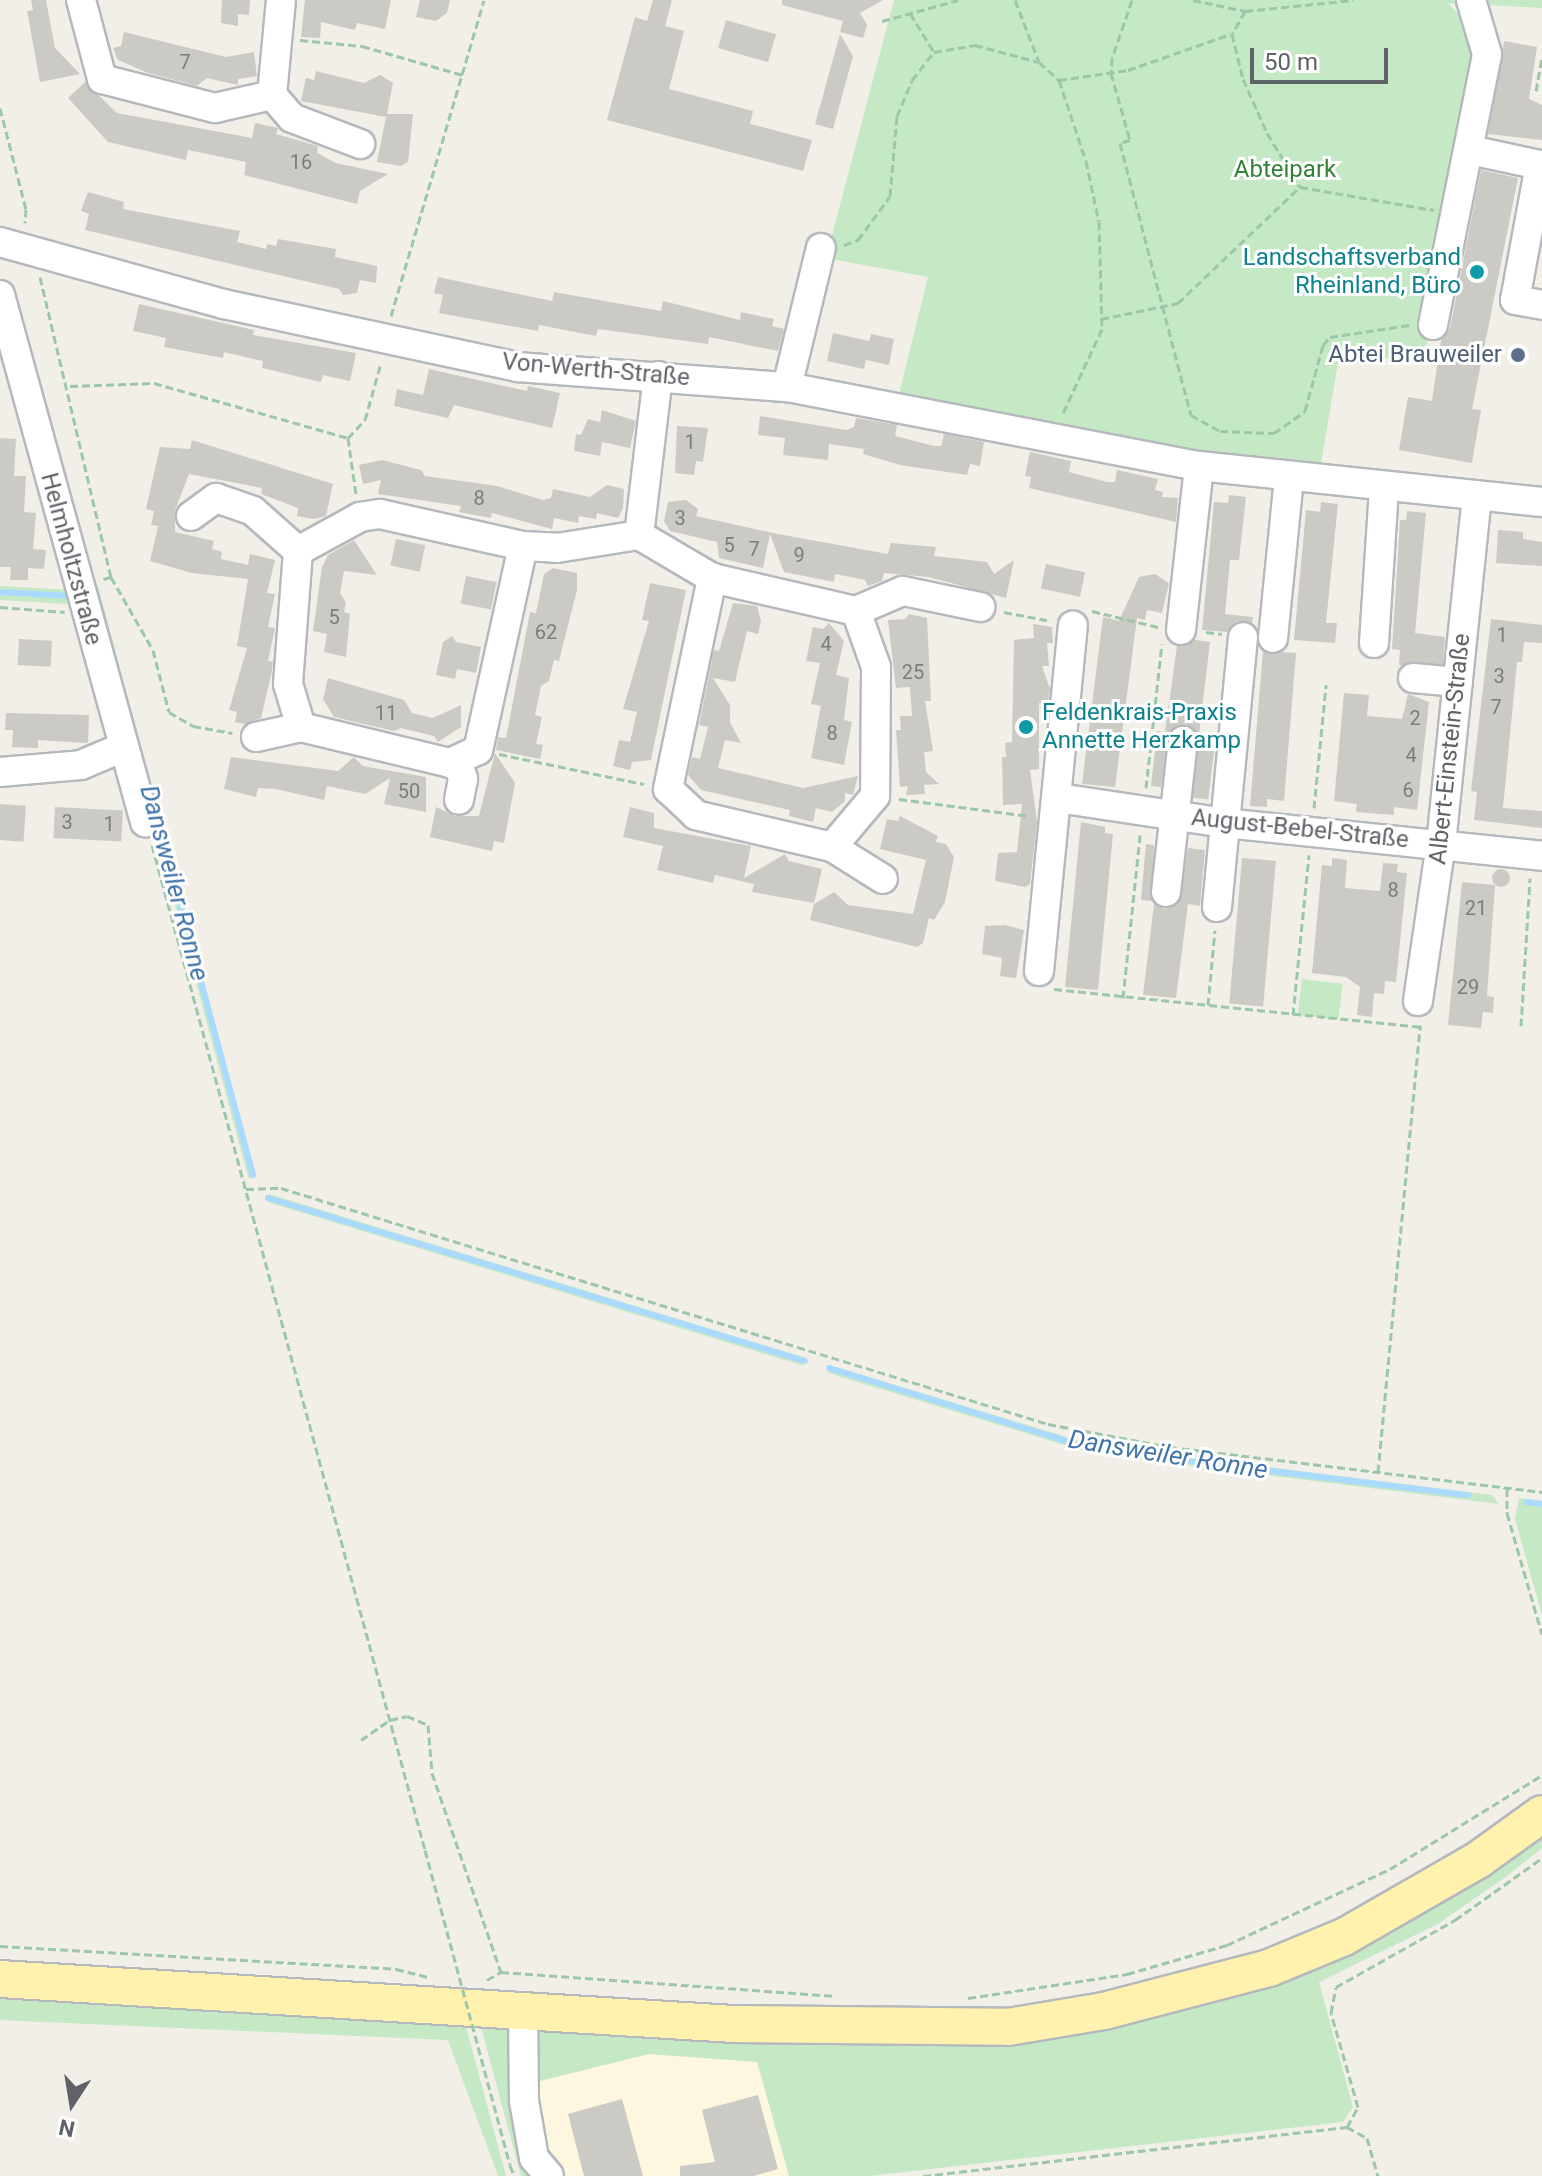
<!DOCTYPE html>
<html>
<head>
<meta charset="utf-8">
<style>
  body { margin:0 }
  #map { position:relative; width:1542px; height:2176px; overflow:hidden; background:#f1efe8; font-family:Roboto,sans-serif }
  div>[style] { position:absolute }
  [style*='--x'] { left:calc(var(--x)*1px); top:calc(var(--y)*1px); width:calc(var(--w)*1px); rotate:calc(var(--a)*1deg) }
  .commercial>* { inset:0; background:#fef7e0 }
  .green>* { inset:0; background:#c5e8c5; transform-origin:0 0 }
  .stream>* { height:6px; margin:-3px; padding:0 3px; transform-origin:3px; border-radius:3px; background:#aadaff }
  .building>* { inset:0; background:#cccac5; transform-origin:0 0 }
  .round { border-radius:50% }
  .path>* { height:3px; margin-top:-1.5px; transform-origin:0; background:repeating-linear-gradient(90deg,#9cc7a9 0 8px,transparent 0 12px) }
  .roads { filter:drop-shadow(2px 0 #b5b8bc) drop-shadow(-2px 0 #b5b8bc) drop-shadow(0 2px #b5b8bc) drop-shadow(0 -2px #b5b8bc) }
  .minor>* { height:28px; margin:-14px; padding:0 14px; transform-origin:14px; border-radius:14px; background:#fff }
  .major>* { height:36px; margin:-18px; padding:0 18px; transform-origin:18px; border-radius:18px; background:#fff2af }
  .path-bridge>* { height:3px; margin-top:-1.5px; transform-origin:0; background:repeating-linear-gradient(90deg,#9cc7a9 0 8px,transparent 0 12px) }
  .dots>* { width:22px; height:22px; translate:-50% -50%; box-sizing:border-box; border:4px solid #fff; border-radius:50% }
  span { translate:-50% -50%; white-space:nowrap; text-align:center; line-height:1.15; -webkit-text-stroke:6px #fff; paint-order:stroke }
  .number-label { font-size:20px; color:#7a7d7f }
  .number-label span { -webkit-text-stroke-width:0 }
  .park-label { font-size:24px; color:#348238 }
  .culture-label { font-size:24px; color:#0d838f }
  .right { translate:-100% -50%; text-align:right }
  .left { translate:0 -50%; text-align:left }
  .service-label { font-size:24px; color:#4e5e75 }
  .street-label { font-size:24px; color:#5f6368 }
  .water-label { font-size:26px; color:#4174aa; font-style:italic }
  .north { position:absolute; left:32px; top:2064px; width:80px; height:80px; -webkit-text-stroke:6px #fff; paint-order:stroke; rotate:192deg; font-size:22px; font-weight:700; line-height:32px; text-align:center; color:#5f6368 }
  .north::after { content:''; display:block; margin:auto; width:28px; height:36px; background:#5f6368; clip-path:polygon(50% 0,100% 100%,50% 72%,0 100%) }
  .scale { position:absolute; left:1250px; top:48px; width:138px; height:36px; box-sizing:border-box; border:4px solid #5f6368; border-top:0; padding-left:10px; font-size:24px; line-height:28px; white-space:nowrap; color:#5f6368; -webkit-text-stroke:6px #fff; paint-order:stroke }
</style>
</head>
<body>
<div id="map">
  <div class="commercial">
    <i style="clip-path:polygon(649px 2054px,758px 2062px,789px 2176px,558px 2176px,541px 2159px,528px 2084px)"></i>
  </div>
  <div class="green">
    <i style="clip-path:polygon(894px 0,1542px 0,1542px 8px,1448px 3px,1480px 37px,1423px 364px,1340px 351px,1321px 463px,1188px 452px,899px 394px,928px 277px,826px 258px)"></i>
    <i style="clip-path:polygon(0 586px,70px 590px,72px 596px,66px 604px,0 600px)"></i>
    <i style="left:98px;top:586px;width:611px;height:8px;rotate:75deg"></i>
    <i style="left:1302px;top:979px;width:41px;height:36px;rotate:7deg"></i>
    <i style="left:269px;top:1194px;width:561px;height:8px;rotate:17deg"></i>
    <i style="clip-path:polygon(830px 1365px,1093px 1445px,1492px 1495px,1499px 1504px,1091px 1453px,828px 1373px)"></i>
    <i style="clip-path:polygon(1519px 1498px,1542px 1501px,1542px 1615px,1515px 1519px)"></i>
    <i style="clip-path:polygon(1542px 1827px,1542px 1848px,1507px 1876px,1438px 1924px,1319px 1982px,1353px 2107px,1343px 2122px,869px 2176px,789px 2176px,757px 2062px,649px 2054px,528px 2084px,533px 2028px,1110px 2024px)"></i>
    <i style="clip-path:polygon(0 1989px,463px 2015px,506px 2176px,498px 2176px,448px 2040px,0 2020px)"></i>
    <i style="clip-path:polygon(478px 2016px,509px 2027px,514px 2035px,537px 2176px,521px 2176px)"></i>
  </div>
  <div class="stream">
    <i style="--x:0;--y:592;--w:72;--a:3.2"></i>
    <i style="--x:157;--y:819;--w:369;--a:74.9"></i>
    <i style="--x:268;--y:1198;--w:561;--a:16.89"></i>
    <i style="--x:829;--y:1368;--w:275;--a:17.1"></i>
    <i style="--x:1092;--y:1449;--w:379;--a:7"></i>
    <i style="--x:1526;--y:1502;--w:16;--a:7"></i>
  </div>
  <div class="building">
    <i style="clip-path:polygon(31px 0,46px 0,55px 48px,80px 74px,40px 82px,27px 11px,33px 10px)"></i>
    <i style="clip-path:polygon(222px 0,250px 0,249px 15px,238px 14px,238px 26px,221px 23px)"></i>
    <i style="clip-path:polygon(305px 0,391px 0,385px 29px,357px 23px,355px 30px,321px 22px,320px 38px,301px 37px)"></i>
    <i style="clip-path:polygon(420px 0,450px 0,447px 13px,436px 21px,416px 17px)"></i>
    <i style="clip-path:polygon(653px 0,672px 0,665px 26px,684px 31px,669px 89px,753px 111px,750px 124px,812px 140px,803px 171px,607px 120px,635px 17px,647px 21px)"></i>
    <i style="clip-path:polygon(782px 0,883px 0,860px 13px,867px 25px,863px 38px,840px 32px,843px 21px,782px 5px)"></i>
    <i style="left:726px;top:20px;width:52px;height:29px;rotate:16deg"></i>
    <i style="clip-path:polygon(124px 32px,226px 57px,254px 52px,257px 76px,238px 79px,238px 85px,207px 78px,197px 86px,148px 73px,118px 60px,113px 48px,121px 46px)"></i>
    <i style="clip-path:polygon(840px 34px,853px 56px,833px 129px,815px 124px)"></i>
    <i style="clip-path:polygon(1504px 41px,1537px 47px,1529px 99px,1542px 105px,1542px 140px,1488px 134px)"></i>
    <i style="clip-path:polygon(316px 71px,364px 83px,380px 75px,393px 83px,387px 114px,413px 114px,408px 162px,401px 166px,377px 162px,386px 117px,301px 101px,306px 78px,314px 80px)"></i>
    <i style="clip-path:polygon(85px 82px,117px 113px,252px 138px,255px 123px,278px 128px,276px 134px,318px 146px,317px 153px,336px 163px,388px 174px,360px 191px,357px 204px,244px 175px,246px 162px,188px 150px,186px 160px,108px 142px,68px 98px)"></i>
    <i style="clip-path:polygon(1481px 170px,1518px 178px,1472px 409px,1481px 410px,1472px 463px,1399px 450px,1408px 397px,1432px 401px,1441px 340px,1450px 328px)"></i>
    <i style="clip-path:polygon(88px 192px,124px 202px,123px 209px,240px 231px,237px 242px,266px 249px,267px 244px,276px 246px,278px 239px,336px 249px,335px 257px,377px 266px,376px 283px,360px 280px,357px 293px,343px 295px,339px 289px,85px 230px,89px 214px,81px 211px)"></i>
    <i style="clip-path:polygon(438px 277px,552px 301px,554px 292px,661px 311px,663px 301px,740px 320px,741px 312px,774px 319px,772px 326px,784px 329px,778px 351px,709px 337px,708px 344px,598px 329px,596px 336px,539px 325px,538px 331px,439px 313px,443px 295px,434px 293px)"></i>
    <i style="clip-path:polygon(139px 304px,254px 330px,253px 335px,356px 353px,350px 381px,323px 375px,321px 382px,262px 368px,263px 361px,224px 352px,223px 358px,164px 347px,166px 338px,133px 331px)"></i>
    <i style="clip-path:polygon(833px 333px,869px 341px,871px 334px,894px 339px,889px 365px,866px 360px,864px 369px,827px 361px)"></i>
    <i style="clip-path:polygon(429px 369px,527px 391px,528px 386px,560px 393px,552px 428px,454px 405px,448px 418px,394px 406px,397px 389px,423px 395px)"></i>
    <i style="clip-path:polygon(602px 410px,636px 421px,630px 448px,602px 442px,600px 456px,574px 451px,576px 434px,581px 435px,588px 419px,600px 422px)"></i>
    <i style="clip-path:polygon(760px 416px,846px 430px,854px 427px,856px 418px,897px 425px,895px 436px,934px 446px,941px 446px,944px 434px,984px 442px,980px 466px,970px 464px,967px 475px,900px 465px,863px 454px,864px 449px,829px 444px,828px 460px,783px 455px,785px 438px,758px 435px)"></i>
    <i style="clip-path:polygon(677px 426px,708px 428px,703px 462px,696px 461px,694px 475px,675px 473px)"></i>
    <i style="clip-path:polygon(0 438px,16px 439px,14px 476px,26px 476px,24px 512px,36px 513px,33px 549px,46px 550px,44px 569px,28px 568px,28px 580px,10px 580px,11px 567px,0 567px)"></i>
    <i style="clip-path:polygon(192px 440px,333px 484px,326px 516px,313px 519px,297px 516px,298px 508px,261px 494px,262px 488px,189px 474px,175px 510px,175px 532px,214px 541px,212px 549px,222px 552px,221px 559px,248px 565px,250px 554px,275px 560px,267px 593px,275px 594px,268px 627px,275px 628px,268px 661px,273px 662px,272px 671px,261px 718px,245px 724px,235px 722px,237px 712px,229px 710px,247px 648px,237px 646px,248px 579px,192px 573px,150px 561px,158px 526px,151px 525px,154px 511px,146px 509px,160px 447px,190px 449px)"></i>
    <i style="clip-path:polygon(1030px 452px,1071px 461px,1069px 472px,1107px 482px,1115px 482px,1117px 470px,1158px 479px,1155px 490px,1163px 492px,1162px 497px,1178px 498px,1176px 522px,1029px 488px,1031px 477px,1025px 476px)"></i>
    <i style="clip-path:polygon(382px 460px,421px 470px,425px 476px,497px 486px,543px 500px,551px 498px,553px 489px,590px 497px,607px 485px,624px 489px,623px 508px,618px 518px,597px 513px,596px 519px,579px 516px,578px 523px,554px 518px,552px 529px,492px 513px,491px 518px,459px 512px,461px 506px,378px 494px,381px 480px,363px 484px,359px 465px)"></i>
    <i style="clip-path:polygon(1229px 495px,1246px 497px,1239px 560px,1230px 560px,1225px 614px,1253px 617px,1252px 623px,1237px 621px,1227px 632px,1202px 630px,1214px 502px,1228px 503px)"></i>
    <i style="clip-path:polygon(686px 500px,698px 509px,696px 516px,778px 534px,888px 554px,891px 543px,936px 547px,934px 556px,987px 562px,994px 574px,1014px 560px,1006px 598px,929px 577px,884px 573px,882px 581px,868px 586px,865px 580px,835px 574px,834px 582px,784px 572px,770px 534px,763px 568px,719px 558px,717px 542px,670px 531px,664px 521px,668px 502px)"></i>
    <i style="clip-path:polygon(1321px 502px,1338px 504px,1326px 623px,1337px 623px,1335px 643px,1294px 640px,1306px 510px,1320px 512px)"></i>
    <i style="clip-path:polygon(1407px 511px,1426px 513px,1415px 633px,1445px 637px,1443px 664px,1399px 665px,1400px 650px,1392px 649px,1400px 520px,1406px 520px)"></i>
    <i style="clip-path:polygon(1498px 530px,1523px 532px,1523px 539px,1542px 542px,1542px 566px,1496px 563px)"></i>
    <i style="left:396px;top:539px;width:30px;height:27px;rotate:12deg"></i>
    <i style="clip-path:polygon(354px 540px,377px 575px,344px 571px,340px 593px,346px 603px,344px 612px,350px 614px,346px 657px,324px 652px,327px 634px,313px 631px,322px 567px,328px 555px)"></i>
    <i style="left:1046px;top:564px;width:40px;height:25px;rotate:12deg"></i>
    <i style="clip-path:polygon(553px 568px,577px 573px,577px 590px,559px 661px,554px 660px,549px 681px,541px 686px,535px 715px,542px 717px,536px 744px,543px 745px,540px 759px,496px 750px,498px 737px,506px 738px,530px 612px,536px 613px,544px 574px)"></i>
    <i style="clip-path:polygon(1155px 574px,1169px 583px,1162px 613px,1147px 610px,1145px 620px,1137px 618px,1115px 787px,1082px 784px,1103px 617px,1119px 621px,1139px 577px)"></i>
    <i style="left:466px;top:576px;width:31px;height:28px;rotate:11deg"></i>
    <i style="clip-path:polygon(650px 583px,686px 590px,651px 760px,632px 762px,630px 770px,613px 766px,619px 740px,630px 742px,637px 712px,623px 709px,649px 621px,642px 620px)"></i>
    <i style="clip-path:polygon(733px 603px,757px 606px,761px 621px,758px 634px,747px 631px,735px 682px,713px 678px,730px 705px,730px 722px,741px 743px,725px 740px,718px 768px,803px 788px,858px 776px,853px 795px,845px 793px,845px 801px,832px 812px,816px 808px,813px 822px,789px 816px,790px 810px,701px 790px,688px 775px,692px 757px,700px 759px,708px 727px,699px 725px,714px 650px,719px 651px)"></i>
    <i style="clip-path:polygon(909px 614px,927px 618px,931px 701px,925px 701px,933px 751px,924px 752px,926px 772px,939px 784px,924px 785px,925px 794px,906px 795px,908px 786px,900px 787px,896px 730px,901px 730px,900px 716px,912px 716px,910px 687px,896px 688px,888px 620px,905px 619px)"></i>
    <i style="clip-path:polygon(1491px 619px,1542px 625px,1542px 643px,1524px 642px,1522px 662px,1517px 662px,1503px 808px,1542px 811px,1542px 828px,1474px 820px,1477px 792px,1471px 791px)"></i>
    <i style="clip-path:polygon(829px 623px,844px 641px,836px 675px,849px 678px,844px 720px,852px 722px,844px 765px,811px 758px,821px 706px,811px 704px,820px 663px,806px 661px,813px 627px,823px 629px)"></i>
    <i style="clip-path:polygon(1033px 624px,1052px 627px,1053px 643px,1047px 643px,1049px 666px,1042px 666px,1050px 689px,1048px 703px,1039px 703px,1039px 769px,1030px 770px,1037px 822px,1030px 884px,1025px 887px,995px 881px,998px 853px,1017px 852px,1022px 804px,1003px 805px,1002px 757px,1006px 757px,1005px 743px,1012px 742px,1014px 640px,1034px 638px)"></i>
    <i style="clip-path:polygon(452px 636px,456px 642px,481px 647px,476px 673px,457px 669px,455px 679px,436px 675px,443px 642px)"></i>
    <i style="left:19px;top:639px;width:33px;height:26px;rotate:3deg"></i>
    <i style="clip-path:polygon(1195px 640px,1210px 642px,1199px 735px,1186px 724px,1170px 730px,1161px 787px,1151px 786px,1157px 731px,1165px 732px,1177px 646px)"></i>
    <i style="clip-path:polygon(1263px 651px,1296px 653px,1284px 801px,1267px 799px,1267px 807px,1250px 806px)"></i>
    <i style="clip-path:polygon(328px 678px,404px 700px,412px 713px,433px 718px,461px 705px,461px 727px,438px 742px,434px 736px,401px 728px,394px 731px,334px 717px,323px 699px)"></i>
    <i style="clip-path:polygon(1344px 693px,1369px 695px,1367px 716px,1402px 719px,1408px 694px,1429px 702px,1417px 810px,1394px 807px,1394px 815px,1356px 812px,1357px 804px,1334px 801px)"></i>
    <i style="clip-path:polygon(6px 713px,89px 715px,88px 743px,38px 740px,38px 748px,12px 747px,13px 730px,5px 730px)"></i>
    <i style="left:1199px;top:735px;width:17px;height:63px;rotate:7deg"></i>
    <i style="clip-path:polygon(495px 753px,515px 783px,504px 843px,494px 841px,492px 851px,430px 837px,436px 807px,455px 816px,479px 816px)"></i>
    <i style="clip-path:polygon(231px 757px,338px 771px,354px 757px,363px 766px,426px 777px,426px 812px,384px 804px,390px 778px,365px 794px,327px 786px,324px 800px,276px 789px,258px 788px,256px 797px,224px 789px)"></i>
    <i style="left:0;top:804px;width:26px;height:36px;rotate:4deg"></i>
    <i style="left:55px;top:807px;width:68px;height:31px;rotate:3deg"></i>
    <i style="clip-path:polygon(630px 807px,654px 813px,654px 828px,751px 846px,744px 878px,785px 854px,789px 861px,822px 869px,814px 903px,752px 892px,754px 884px,715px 875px,713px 883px,657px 870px,663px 846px,623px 837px)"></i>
    <i style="clip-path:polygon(900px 816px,938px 836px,936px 842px,946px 844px,954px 857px,945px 902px,934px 920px,929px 918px,923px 943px,917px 947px,810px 920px,814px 904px,834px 892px,848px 905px,913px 914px,926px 860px,880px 849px,887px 819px,898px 821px)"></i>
    <i style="clip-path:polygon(1081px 822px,1105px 827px,1105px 833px,1113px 834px,1098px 990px,1065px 987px)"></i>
    <i style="clip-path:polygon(1146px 844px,1154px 845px,1152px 901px,1141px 900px)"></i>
    <i style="clip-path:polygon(1188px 848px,1205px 850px,1200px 906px,1188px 904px,1176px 998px,1143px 995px,1154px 904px,1165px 909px,1180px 901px)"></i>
    <i style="left:1242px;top:858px;width:34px;height:146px;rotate:5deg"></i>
    <i style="clip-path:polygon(1332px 858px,1347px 860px,1345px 888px,1380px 891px,1383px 863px,1398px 864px,1397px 872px,1407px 873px,1396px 982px,1385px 981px,1384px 994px,1374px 993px,1372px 1017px,1357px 1015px,1360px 987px,1346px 977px,1312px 973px,1322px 865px,1332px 866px)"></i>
    <i class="round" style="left:1492px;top:869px;width:18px;height:18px"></i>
    <i style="clip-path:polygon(1462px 882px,1495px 885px,1487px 996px,1494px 997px,1493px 1013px,1483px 1012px,1481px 1028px,1448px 1025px)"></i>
    <i style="clip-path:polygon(1005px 925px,1024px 930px,1016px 978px,1000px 976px,1002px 958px,982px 954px,985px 926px)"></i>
    <i style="clip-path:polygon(758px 2095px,778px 2169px,754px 2176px,680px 2176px,680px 2166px,715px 2162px,702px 2110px)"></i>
    <i style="clip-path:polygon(622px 2099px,643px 2176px,584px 2176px,568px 2114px)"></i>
  </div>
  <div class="path">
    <i style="--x:1015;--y:0;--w:66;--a:68.8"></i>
    <i style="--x:1039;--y:62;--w:27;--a:42"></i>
    <i style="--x:1059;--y:80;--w:85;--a:71.6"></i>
    <i style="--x:1086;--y:161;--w:62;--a:78"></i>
    <i style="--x:1099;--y:222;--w:107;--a:88.4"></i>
    <i style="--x:1102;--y:329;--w:95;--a:114.9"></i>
    <i style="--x:1132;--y:0;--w:61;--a:109"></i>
    <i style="--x:1112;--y:58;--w:15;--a:94"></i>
    <i style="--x:1111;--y:73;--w:70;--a:74.2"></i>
    <i style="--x:1130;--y:140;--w:10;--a:163"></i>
    <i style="--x:1120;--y:143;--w:281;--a:75.4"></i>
    <i style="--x:1191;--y:415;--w:33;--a:29"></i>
    <i style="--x:1220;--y:431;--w:54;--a:2.1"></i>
    <i style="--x:1274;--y:433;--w:38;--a:-35"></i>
    <i style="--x:1305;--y:411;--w:68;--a:-74.7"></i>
    <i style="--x:1323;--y:345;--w:11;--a:-49"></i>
    <i style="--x:1330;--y:337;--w:80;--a:-8.6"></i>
    <i style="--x:1193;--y:0;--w:53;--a:11.9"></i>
    <i style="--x:1245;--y:11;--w:109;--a:-5.8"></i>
    <i style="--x:1245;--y:11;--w:26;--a:119"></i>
    <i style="--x:1232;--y:34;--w:46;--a:76.3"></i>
    <i style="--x:1243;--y:79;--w:59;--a:66"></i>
    <i style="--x:1267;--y:133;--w:63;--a:58.6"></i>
    <i style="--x:910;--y:13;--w:46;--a:58.4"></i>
    <i style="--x:934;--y:52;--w:42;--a:-9.7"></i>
    <i style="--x:975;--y:45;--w:66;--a:14.9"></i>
    <i style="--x:882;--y:21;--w:79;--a:-15.4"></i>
    <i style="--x:300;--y:40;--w:62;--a:5.5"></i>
    <i style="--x:362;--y:46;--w:105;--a:16"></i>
    <i style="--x:1059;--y:80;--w:70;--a:-8.2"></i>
    <i style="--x:1128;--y:70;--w:109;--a:-19.3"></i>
    <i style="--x:1536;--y:91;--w:35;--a:-80"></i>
    <i style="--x:0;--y:108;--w:104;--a:75.6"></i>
    <i style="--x:26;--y:209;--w:14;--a:94"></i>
    <i style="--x:844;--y:245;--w:15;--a:-20"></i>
    <i style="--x:858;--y:240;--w:54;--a:-54"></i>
    <i style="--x:890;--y:196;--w:80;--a:-85"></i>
    <i style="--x:897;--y:116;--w:39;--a:-67"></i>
    <i style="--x:912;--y:80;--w:36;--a:-52"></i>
    <i style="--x:40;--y:277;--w:308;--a:76.7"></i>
    <i style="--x:111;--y:577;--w:8;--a:166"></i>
    <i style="--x:391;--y:316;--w:329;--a:-73.6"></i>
    <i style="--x:1101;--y:319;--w:79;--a:-11.7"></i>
    <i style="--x:1178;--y:303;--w:168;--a:-43.6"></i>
    <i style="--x:1300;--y:187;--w:136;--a:9.7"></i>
    <i style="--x:70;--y:386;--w:84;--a:-2"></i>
    <i style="--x:154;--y:383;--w:202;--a:15.8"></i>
    <i style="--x:348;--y:438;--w:25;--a:-47"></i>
    <i style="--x:365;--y:420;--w:59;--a:-74.3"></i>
    <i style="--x:348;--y:438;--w:57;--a:81.9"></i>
    <i style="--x:111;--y:577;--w:84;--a:60.1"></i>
    <i style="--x:153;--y:650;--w:64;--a:75.5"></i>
    <i style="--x:169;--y:712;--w:28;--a:30"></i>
    <i style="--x:193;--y:726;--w:40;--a:10"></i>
    <i style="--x:0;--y:607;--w:65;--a:4.4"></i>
    <i style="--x:1092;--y:611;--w:68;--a:13.6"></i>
    <i style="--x:1004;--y:612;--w:48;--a:10.8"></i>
    <i style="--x:1206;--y:632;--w:16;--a:7"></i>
    <i style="--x:499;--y:754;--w:148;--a:11.7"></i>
    <i style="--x:1146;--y:788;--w:145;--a:-83.7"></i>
    <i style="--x:899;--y:799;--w:132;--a:7.4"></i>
    <i style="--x:1314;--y:808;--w:124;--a:-84.4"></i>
    <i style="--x:152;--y:845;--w:1041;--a:74.8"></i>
    <i style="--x:1054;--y:989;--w:368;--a:5.9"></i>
    <i style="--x:1123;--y:998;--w:164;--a:-84"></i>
    <i style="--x:1208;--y:1005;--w:75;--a:-84.7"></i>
    <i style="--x:1293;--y:1015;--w:161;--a:-84.3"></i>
    <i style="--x:1521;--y:1026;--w:148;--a:-86.5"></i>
    <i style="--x:246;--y:1189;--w:35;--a:-2"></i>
    <i style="--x:281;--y:1188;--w:802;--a:17.1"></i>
    <i style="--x:1048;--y:1424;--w:124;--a:10.7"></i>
    <i style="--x:1170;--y:1447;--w:375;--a:6.9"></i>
    <i style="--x:1378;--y:1472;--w:449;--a:-84.6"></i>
    <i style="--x:1507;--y:1488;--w:25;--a:90"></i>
    <i style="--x:1507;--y:1513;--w:126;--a:73.9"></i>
    <i style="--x:361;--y:1740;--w:35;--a:-35"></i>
    <i style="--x:390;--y:1720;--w:17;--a:-13"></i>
    <i style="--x:407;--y:1716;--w:23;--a:23"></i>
    <i style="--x:428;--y:1725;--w:48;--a:85.2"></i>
    <i style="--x:432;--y:1773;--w:211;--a:70.9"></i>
    <i style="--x:0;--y:1946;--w:397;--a:3.3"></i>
    <i style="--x:396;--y:1969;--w:34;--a:14"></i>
    <i style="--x:487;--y:1980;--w:16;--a:-30"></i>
    <i style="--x:501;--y:1972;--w:336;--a:4.1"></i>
    <i style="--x:968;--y:1998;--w:161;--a:-8.6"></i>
    <i style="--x:1127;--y:1974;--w:104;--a:-16.2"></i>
    <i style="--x:1227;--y:1945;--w:180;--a:-25"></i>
    <i style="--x:1390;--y:1869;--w:179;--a:-31.7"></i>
    <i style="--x:1347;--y:2127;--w:23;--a:-61"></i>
    <i style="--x:1358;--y:2107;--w:98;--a:-106"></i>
    <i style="--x:1331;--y:2013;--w:26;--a:-79"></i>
    <i style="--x:1336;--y:1987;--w:137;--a:-29.4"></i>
    <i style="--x:1455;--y:1920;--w:107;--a:-35.5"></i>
    <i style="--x:510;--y:2165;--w:12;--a:70"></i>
    <i style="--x:923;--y:2176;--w:427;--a:-6.6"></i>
    <i style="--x:1347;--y:2127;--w:23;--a:29"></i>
    <i style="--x:1367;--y:2138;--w:40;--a:74"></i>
  </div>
  <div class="roads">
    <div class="minor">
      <i style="--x:81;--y:0;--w:82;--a:75.1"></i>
      <i style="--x:102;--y:79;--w:117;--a:14.4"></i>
      <i style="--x:215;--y:108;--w:58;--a:-12.8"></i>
      <i style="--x:272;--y:95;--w:95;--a:-84.6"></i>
      <i style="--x:272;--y:95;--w:30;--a:49"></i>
      <i style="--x:292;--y:118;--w:73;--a:20.9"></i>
      <i style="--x:1470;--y:150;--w:72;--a:12.1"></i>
      <i style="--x:1540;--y:165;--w:137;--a:100.5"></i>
      <i style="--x:1515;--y:300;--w:27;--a:10"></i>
      <i style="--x:0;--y:242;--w:232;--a:15.5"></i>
      <i style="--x:224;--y:304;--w:301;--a:12.1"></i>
      <i style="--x:518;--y:367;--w:270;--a:4.3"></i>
      <i style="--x:787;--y:387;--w:420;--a:10.9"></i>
      <i style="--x:1199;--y:466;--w:345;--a:6"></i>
      <i style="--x:0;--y:295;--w:547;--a:74.62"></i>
      <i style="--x:1433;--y:325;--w:276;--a:-78.7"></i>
      <i style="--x:1487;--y:54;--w:56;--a:-106.5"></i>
      <i style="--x:658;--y:376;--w:160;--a:96.8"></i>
      <i style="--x:639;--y:535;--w:85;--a:30.5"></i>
      <i style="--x:712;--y:578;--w:148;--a:12.9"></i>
      <i style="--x:856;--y:611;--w:59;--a:70.3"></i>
      <i style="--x:876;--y:667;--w:129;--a:90.4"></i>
      <i style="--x:875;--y:796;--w:67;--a:130.1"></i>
      <i style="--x:832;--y:847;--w:140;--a:-166.8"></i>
      <i style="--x:696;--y:815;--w:38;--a:-137"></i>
      <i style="--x:668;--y:789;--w:216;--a:-78.2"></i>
      <i style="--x:787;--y:387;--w:143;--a:-76.3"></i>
      <i style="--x:191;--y:516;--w:31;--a:-36"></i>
      <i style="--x:216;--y:498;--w:39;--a:19"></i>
      <i style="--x:253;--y:511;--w:60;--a:41.6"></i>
      <i style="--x:523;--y:546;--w:209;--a:102.4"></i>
      <i style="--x:478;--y:750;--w:31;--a:155"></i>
      <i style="--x:450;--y:763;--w:153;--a:-166.4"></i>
      <i style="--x:301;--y:727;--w:45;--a:-106.8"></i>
      <i style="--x:288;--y:684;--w:133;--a:-85.7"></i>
      <i style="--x:298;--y:551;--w:71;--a:-28.7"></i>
      <i style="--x:360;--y:517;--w:20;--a:-9"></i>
      <i style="--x:380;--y:514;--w:147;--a:12.6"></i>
      <i style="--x:523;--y:546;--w:34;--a:3"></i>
      <i style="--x:557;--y:548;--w:83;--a:-9"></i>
      <i style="--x:856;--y:611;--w:51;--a:-23.1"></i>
      <i style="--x:903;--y:591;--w:79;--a:11.7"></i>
      <i style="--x:1181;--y:630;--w:165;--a:-83.7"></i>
      <i style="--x:1273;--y:638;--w:162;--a:-84.3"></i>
      <i style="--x:1374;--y:643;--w:154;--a:-86.3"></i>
      <i style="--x:1413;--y:678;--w:45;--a:5.1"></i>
      <i style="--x:256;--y:737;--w:46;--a:-12.5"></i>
      <i style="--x:457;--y:760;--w:20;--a:72"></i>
      <i style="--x:463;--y:779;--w:21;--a:101"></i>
      <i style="--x:0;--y:772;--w:81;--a:-4.9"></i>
      <i style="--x:81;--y:765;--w:43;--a:-23"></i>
      <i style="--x:1058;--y:798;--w:169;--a:8.5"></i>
      <i style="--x:1225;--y:823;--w:319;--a:5.9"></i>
      <i style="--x:832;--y:847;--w:60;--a:32.1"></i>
      <i style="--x:1166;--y:892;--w:152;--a:-83.6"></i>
      <i style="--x:1217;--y:907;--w:271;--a:-84.5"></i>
      <i style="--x:1039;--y:971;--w:347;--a:-84.4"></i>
      <i style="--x:1418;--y:1001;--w:159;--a:-81.7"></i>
      <i style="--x:1441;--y:844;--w:350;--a:-84.1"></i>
      <i style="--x:523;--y:2010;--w:91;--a:89.4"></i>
      <i style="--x:524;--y:2101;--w:58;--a:80"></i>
      <i style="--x:534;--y:2158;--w:23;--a:50"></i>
    </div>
    <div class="major">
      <i style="--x:0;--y:1979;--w:735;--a:3.51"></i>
      <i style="--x:734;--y:2024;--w:274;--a:0.6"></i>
      <i style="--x:1008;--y:2027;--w:97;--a:-9.5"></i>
      <i style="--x:1104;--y:2011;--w:171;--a:-14.6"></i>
      <i style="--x:1269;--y:1968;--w:81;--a:-22.5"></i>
      <i style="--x:1344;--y:1937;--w:155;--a:-29.9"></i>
      <i style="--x:1478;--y:1860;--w:79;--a:-35.7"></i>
    </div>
  </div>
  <div class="path-bridge">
    <i style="--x:425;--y:1850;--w:326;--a:74.9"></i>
  </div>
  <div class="dots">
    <i style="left:1477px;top:272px;background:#0f9aa8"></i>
    <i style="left:1518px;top:355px;background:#5c6f8a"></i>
    <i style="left:1026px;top:727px;background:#0f9aa8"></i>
  </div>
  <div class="number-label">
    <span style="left:185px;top:62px">7</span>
    <span style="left:301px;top:162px">16</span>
    <span style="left:690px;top:442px">1</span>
    <span style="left:479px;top:498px">8</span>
    <span style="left:680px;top:518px">3</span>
    <span style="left:729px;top:545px">5</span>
    <span style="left:754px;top:549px">7</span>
    <span style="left:799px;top:555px">9</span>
    <span style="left:334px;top:617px">5</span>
    <span style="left:546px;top:632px">62</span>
    <span style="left:1502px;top:635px">1</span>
    <span style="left:826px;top:644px">4</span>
    <span style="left:913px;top:672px">25</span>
    <span style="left:1499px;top:676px">3</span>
    <span style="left:1496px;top:707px">7</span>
    <span style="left:386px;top:713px">11</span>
    <span style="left:1415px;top:718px">2</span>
    <span style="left:832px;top:733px">8</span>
    <span style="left:1411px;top:755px">4</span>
    <span style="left:1408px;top:790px">6</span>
    <span style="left:409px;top:791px">50</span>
    <span style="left:67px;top:822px">3</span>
    <span style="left:109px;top:824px">1</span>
    <span style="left:1393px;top:890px">8</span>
    <span style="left:1476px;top:908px">21</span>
    <span style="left:1468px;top:987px">29</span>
  </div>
  <div class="park-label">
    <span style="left:1285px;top:170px">Abteipark</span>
  </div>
  <div class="culture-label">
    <span class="right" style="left:1461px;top:272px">Landschaftsverband<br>Rheinland, Büro</span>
    <span class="left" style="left:1042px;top:727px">Feldenkrais-Praxis<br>Annette Herzkamp</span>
  </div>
  <div class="service-label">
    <span class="right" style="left:1502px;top:355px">Abtei Brauweiler</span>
  </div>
  <div class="street-label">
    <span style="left:596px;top:370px;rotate:5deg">Von-Werth-Straße</span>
    <span style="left:71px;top:559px;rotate:75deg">Helmholtzstraße</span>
    <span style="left:1450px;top:749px;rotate:-84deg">Albert-Einstein-Straße</span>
    <span style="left:1300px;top:829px;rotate:6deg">August-Bebel-Straße</span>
  </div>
  <div class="water-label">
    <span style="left:174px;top:883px;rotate:75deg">Dansweiler Ronne</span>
    <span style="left:1168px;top:1455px;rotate:9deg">Dansweiler Ronne</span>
  </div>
  <div class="north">N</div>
  <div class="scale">50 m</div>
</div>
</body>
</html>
